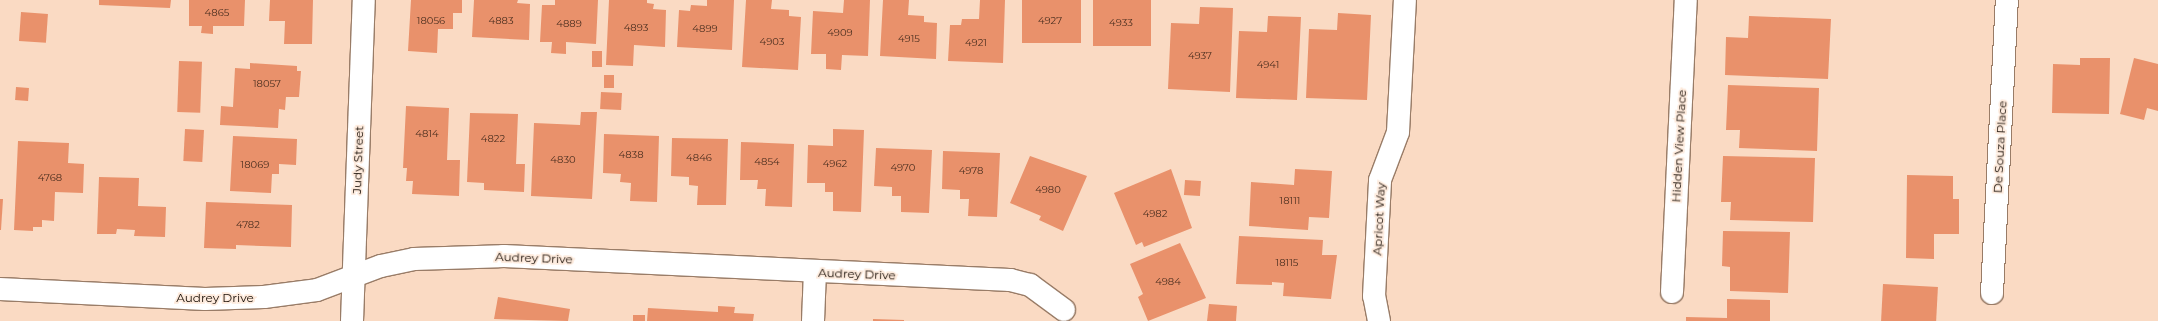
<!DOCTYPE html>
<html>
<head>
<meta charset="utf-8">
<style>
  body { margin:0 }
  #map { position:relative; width:2158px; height:321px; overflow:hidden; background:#fadac3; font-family:Montserrat,sans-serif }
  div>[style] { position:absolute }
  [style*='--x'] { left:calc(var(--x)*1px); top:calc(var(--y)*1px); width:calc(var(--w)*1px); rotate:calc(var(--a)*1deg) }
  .building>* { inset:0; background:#e9916b; transform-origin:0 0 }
  .roads { filter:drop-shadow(1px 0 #997c67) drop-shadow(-1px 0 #997c67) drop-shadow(0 1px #997c67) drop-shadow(0 -1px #997c67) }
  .minor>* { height:22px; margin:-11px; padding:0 11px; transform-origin:11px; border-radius:11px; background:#fff }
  span { translate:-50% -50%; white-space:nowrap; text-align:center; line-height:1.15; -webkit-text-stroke:3.5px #fdeadc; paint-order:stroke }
  .number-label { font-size:10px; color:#4d3020 }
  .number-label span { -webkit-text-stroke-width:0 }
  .street-label { font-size:12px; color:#190f07 }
</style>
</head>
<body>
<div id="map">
  <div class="building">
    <i style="clip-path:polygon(99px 0,171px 0,170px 8px,99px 5px)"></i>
    <i style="clip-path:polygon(189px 0,245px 0,244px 26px,213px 26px,213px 34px,201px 33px,202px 26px,189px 26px)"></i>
    <i style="clip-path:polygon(270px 0,313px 0,312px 44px,284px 44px,285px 21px,269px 21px)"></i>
    <i style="clip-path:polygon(411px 0,462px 0,462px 13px,453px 13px,453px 29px,438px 29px,437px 53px,408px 51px)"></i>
    <i style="clip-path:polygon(474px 0,518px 0,517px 3px,530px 4px,529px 40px,472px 37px)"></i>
    <i style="clip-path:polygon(555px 0,598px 0,596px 44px,566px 42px,566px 54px,551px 53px,552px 42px,540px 42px,542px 5px,555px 5px)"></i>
    <i style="clip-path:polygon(609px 0,647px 0,647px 3px,654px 4px,653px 9px,666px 10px,665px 47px,634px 45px,633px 66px,606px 65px)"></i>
    <i style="clip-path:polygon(707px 0,734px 0,732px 50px,677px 47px,679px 10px,690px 11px,691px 5px,707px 6px)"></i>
    <i style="clip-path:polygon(746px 0,772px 0,771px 9px,789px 10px,789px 16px,801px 17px,798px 70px,742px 67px)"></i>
    <i style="clip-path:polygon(844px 0,870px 0,868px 56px,842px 55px,841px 70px,826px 69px,826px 54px,811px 54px,813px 11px,843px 13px)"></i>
    <i style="clip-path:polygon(883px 0,909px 0,908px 15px,924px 16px,924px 22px,937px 23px,936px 59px,880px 56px)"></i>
    <i style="clip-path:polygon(980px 0,1005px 0,1003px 63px,948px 61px,950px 25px,961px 25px,962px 19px,979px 19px)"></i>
    <i style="left:1022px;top:0;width:59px;height:43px"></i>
    <i style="left:1093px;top:0;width:58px;height:46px"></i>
    <i style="clip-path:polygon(1200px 7px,1233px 8px,1230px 92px,1168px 89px,1171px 23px,1199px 24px)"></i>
    <i style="left:21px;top:12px;width:27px;height:29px;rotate:4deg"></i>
    <i style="clip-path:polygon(1338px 13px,1371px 15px,1367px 100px,1306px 98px,1309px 29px,1337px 30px)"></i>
    <i style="clip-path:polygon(1268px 16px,1301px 17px,1297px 100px,1236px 98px,1239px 31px,1267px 32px)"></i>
    <i style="clip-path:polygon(1749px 16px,1831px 19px,1828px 79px,1725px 75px,1726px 37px,1748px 38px)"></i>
    <i style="left:592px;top:51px;width:10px;height:16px"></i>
    <i style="clip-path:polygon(2080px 58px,2110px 58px,2109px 114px,2052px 113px,2053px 64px,2080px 65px)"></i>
    <i style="clip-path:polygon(2134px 58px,2158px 64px,2158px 111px,2147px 108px,2144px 120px,2120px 114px)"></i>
    <i style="left:179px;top:61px;width:23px;height:51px;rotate:2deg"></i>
    <i style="clip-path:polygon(250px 63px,297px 66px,297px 71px,301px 71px,299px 97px,286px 97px,285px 110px,279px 109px,278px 128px,220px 125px,221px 106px,233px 107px,235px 68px,250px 69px)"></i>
    <i style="left:604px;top:75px;width:10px;height:13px"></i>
    <i style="clip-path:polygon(1728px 85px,1819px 88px,1817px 151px,1739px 148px,1740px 130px,1726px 130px)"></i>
    <i style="left:16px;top:87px;width:13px;height:13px;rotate:4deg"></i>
    <i style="left:601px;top:92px;width:21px;height:17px;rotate:3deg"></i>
    <i style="clip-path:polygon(406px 106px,449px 108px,447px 160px,460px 160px,459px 196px,412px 194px,413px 181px,406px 181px,407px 168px,403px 168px)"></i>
    <i style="clip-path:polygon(581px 112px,597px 112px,592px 199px,531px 196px,534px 123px,580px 125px)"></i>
    <i style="clip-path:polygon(470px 113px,518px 114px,516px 164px,525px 164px,524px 192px,484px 190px,484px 183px,467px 182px)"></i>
    <i style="left:185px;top:129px;width:19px;height:32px;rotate:3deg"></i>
    <i style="clip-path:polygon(833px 129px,864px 130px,861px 212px,833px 211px,833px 192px,825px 192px,825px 183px,807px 183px,808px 145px,833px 146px)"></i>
    <i style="clip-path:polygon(604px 134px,659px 136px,657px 202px,630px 201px,631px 183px,620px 182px,621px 174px,603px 173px)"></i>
    <i style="clip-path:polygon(233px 136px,297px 139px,296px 165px,279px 164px,279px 174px,272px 174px,271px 193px,230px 191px)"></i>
    <i style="clip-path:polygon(672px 138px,728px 139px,726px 205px,697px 205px,698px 186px,689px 185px,689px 177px,671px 176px)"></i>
    <i style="clip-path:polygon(18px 141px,69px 143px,68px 163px,84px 164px,83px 193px,55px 192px,54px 221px,42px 220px,42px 227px,33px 227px,33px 231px,14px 230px)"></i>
    <i style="clip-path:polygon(741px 142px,794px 144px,792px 207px,765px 206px,766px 189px,757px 189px,758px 180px,740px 180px)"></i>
    <i style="clip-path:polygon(876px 148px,932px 150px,929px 213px,901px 212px,901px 196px,892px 196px,892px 187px,874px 186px)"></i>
    <i style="clip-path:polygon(943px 151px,1000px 153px,997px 217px,968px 216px,969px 199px,960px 199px,960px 190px,942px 189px)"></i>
    <i style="clip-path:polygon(1030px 156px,1087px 176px,1063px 231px,1039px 220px,1041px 216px,1010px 203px)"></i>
    <i style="clip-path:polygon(1723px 156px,1815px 158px,1813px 222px,1730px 220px,1731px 202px,1721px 202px)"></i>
    <i style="clip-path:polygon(1171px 169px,1192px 228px,1144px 247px,1142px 242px,1136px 245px,1114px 193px)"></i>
    <i style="clip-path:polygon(1295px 169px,1332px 171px,1329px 218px,1309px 217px,1308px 230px,1249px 226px,1251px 182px,1294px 185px)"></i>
    <i style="clip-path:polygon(1907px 175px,1953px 176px,1953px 199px,1959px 199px,1959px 234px,1934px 234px,1934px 259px,1906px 258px)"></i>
    <i style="clip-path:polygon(99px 177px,139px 178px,138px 206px,166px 207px,165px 237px,134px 236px,135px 230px,117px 229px,116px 234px,97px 234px)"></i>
    <i style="left:1185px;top:180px;width:16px;height:15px;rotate:4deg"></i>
    <i style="clip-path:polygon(0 199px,3px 199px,1px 230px,0 230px)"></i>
    <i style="clip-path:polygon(206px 202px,292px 205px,291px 247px,236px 245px,236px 249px,204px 248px)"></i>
    <i style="clip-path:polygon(1723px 231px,1790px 232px,1788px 293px,1730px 291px,1730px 267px,1722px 266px)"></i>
    <i style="clip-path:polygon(1239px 236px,1323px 240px,1322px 255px,1337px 255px,1331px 299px,1283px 296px,1284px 283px,1272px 282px,1272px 285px,1236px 284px)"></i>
    <i style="clip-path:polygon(1180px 243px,1206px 298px,1148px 321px,1138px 297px,1143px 294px,1130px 264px)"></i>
    <i style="left:1883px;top:284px;width:55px;height:37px;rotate:3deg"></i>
    <i style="clip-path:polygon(498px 297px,570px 309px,568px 321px,494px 319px)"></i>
    <i style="clip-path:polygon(1727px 299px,1770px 300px,1770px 321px,1686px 321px,1686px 317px,1727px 318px)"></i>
    <i style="clip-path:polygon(1209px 304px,1237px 306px,1236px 321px,1207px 321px)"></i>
    <i style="clip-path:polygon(718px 306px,735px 307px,734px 313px,754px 314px,753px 321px,647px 321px,648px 308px,718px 312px)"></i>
    <i style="left:633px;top:315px;width:12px;height:6px"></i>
    <i style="clip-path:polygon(873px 319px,904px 320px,904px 321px,873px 321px)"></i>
  </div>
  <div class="roads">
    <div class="minor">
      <i style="--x:0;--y:289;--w:205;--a:2.8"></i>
      <i style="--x:205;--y:299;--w:59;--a:-1.9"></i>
      <i style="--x:264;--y:297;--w:53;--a:-7.5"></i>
      <i style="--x:317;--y:290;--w:68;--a:-20.6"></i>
      <i style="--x:381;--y:266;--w:34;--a:-12"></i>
      <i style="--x:414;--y:259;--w:90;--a:-1.9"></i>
      <i style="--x:504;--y:256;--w:507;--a:2.72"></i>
      <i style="--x:1010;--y:280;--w:21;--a:14"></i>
      <i style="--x:1030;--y:285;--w:42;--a:36.3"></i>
      <i style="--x:1672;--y:292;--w:292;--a:-87.3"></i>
      <i style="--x:1992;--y:293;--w:293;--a:-87.1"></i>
      <i style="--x:352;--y:321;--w:321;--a:-87.9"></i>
      <i style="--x:813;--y:321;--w:49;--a:-87.7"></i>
      <i style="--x:1379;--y:321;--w:25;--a:-101"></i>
      <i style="--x:1374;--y:296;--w:116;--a:-87"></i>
      <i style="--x:1380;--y:180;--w:51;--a:-69.4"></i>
      <i style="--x:1398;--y:132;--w:132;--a:-87"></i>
    </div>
  </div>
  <div class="number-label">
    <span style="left:217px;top:13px">4865</span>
    <span style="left:431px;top:21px">18056</span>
    <span style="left:501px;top:21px">4883</span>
    <span style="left:1050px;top:21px">4927</span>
    <span style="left:1121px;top:23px">4933</span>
    <span style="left:569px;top:24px">4889</span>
    <span style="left:636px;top:28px">4893</span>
    <span style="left:705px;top:29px">4899</span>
    <span style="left:840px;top:33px">4909</span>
    <span style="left:909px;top:39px">4915</span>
    <span style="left:772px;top:42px">4903</span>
    <span style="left:976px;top:43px">4921</span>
    <span style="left:1200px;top:56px">4937</span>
    <span style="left:1268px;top:65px">4941</span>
    <span style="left:267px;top:84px">18057</span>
    <span style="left:427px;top:134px">4814</span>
    <span style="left:493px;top:139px">4822</span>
    <span style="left:631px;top:155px">4838</span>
    <span style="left:699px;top:158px">4846</span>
    <span style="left:563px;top:160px">4830</span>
    <span style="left:767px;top:162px">4854</span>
    <span style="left:835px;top:164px">4962</span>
    <span style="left:255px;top:165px">18069</span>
    <span style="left:903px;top:168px">4970</span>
    <span style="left:971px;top:171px">4978</span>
    <span style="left:50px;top:178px">4768</span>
    <span style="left:1048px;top:190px">4980</span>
    <span style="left:1290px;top:201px">18111</span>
    <span style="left:1155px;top:214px">4982</span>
    <span style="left:248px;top:225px">4782</span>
    <span style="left:1287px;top:263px">18115</span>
    <span style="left:1168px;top:282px">4984</span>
  </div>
  <div class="street-label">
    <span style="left:1679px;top:146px;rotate:-87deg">Hidden View Place</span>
    <span style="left:2000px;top:147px;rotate:-87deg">De Souza Place</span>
    <span style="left:358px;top:160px;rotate:-88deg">Judy Street</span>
    <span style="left:1379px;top:219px;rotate:-87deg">Apricot Way</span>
    <span style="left:534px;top:258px;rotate:2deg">Audrey Drive</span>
    <span style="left:857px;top:274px;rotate:2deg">Audrey Drive</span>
    <span style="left:215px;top:298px">Audrey Drive</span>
  </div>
</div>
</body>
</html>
